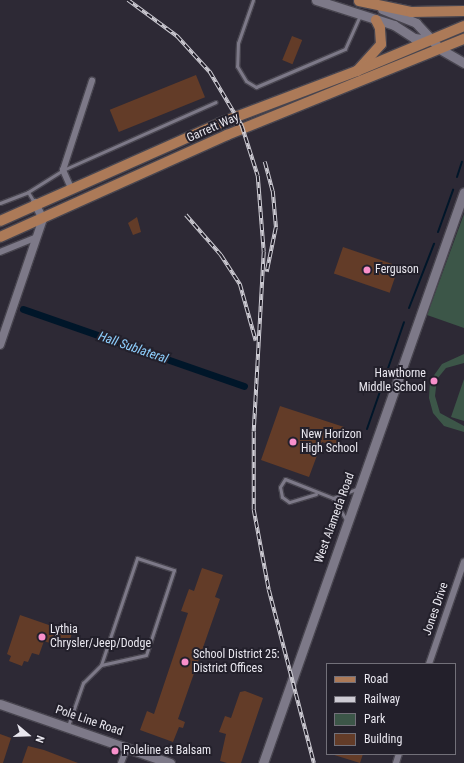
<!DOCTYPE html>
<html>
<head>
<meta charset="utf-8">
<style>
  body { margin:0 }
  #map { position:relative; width:464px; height:763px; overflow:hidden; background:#2d2935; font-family:"Roboto Condensed",sans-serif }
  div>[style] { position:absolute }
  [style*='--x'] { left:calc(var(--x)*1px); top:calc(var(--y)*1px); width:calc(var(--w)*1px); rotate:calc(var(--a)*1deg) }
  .green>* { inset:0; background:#3c5648 }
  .stream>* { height:2px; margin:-1px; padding:0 1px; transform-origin:1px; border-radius:1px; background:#001629 }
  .canal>* { height:7px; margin:-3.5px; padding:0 3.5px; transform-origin:3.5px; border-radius:3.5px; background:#001629 }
  .building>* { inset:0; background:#633c28; transform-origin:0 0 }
  .roads { filter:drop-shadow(1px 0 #48454f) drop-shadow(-1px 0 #48454f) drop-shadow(0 1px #48454f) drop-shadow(0 -1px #48454f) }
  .service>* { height:3px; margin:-1.5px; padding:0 1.5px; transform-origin:1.5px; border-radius:1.5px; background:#7d7988 }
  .minor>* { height:6px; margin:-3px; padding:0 3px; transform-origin:3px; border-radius:3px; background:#7d7988 }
  .tertiary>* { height:8px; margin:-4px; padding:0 4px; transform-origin:4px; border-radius:4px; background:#7d7988 }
  .secondary>* { height:9px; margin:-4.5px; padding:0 4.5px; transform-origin:4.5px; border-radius:4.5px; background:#7d7988 }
  .primary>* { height:10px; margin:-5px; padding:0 5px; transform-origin:5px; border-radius:5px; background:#ac7a58 }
  .rail>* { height:3.5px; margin-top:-1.75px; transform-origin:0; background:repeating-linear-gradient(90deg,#23202b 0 6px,#cdcbd3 0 12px); box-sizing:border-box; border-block:1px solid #cdcbd3 }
  .dots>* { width:11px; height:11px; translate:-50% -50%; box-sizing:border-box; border:2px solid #23202b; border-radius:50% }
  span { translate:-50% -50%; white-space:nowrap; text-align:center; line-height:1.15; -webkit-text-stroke:4px #23202b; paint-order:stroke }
  .street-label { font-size:12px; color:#e9e7ef }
  .poi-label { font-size:12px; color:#e9e7ef }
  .left { translate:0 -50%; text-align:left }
  .right { translate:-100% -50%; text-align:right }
  .water-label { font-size:13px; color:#8fd0ff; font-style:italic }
  .legend { position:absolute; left:326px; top:663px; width:130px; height:92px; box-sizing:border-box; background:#23202b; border:1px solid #727079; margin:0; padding:5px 7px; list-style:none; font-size:12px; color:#e9e7ef }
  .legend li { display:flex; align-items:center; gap:8px; height:20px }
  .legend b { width:20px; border:1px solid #727079 }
  .north { position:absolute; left:8px; top:715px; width:40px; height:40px; -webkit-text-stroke:3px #23202b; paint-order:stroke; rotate:109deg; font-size:11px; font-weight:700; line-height:16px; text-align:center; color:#e9e7ef }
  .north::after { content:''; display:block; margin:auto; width:14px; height:18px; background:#e9e7ef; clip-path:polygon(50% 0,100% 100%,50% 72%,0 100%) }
</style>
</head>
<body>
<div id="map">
  <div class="green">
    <i style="clip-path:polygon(464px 214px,464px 328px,427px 315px)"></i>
    <i style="clip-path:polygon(464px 354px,464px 363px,446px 368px,437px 379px,435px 396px,440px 413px,464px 426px,464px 432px,444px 426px,433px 413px,429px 398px,430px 381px,442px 364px)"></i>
    <i style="clip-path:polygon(464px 379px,464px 421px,451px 417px)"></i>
  </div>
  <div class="stream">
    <i style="--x:457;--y:177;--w:16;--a:-72"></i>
    <i style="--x:438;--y:232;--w:45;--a:-70.3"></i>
    <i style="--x:409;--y:308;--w:69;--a:-68.7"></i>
    <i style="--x:367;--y:429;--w:113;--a:-70.9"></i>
  </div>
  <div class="canal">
    <i style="--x:23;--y:309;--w:234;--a:19.2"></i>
  </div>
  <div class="building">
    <i style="left:292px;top:36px;width:11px;height:26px;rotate:22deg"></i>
    <i style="left:196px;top:75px;width:24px;height:93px;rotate:68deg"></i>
    <i style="clip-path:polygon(137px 217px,141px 232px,133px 235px,128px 223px)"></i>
    <i style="left:343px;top:247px;width:59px;height:28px;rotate:19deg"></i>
    <i style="clip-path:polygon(280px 406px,344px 427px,337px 447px,322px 442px,309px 477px,261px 460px)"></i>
    <i style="clip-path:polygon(202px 568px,223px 575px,215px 597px,220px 599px,178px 719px,185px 722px,183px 728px,179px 727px,173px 742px,140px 730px,147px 711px,154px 714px,188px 613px,181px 611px,189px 589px,194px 591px)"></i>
    <i style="clip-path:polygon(20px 615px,72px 633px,67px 649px,44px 641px,39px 655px,32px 653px,28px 662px,24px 661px,22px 666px,9px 661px,11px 656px,7px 654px)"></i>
    <i style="clip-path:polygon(245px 691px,263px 698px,241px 763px,227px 763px,220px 761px,226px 734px,219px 732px,225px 716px,231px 718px,240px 692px)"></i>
    <i style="clip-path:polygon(0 734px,11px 738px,3px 763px,0 763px)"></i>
    <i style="clip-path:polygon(28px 746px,44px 750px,78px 763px,22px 763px)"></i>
    <i style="clip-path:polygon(331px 754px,363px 754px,360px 763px)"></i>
  </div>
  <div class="roads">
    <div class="service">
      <i style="--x:253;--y:0;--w:46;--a:109.2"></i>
      <i style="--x:238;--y:43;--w:23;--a:92"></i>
      <i style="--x:237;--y:66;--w:17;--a:59"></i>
      <i style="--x:246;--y:81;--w:12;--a:31"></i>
      <i style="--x:256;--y:87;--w:97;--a:-23.1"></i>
      <i style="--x:345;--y:49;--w:36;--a:-66"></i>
      <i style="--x:28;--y:192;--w:12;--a:59"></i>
      <i style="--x:0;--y:203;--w:30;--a:-21"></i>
      <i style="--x:28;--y:192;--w:41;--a:-32.2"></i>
      <i style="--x:63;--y:170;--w:167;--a:-24"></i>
      <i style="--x:316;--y:494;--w:28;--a:163"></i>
      <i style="--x:289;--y:502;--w:9;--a:-144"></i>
      <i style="--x:282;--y:497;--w:10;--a:-101"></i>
      <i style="--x:280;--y:487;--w:9;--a:-58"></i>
      <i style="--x:285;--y:479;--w:52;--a:21.6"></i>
      <i style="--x:333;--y:498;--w:26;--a:-21"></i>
      <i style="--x:333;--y:498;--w:26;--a:59"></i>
      <i style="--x:68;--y:726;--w:46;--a:-70.8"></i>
      <i style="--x:83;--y:683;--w:25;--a:-45"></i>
      <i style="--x:101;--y:665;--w:113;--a:-71.4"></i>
      <i style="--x:137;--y:558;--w:39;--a:18"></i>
      <i style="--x:174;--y:570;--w:89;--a:108.2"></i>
      <i style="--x:146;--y:655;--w:46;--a:167.5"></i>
    </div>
    <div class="minor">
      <i style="--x:71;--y:188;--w:20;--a:-114"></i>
      <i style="--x:63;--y:170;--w:94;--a:-72"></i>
      <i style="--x:0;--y:252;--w:40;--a:-22"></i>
      <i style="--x:429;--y:664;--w:108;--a:-71.1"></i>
      <i style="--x:121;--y:763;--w:17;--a:-69"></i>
      <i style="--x:396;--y:763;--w:9;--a:-72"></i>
    </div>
    <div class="tertiary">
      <i style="--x:0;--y:345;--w:133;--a:-71.2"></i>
      <i style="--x:43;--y:219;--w:18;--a:-117"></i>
    </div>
    <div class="secondary">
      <i style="--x:316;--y:0;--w:82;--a:17.8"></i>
      <i style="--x:394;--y:25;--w:24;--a:33"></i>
      <i style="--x:414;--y:38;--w:17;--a:7"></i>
      <i style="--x:382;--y:9;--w:37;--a:22"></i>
      <i style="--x:416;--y:23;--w:35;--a:47"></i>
      <i style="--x:440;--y:49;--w:28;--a:30"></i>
      <i style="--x:0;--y:704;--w:180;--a:19.1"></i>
      <i style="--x:263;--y:763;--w:605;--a:-70.61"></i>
    </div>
    <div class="primary">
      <i style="--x:359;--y:1;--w:53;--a:11.9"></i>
      <i style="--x:411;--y:12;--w:53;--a:-1.1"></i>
      <i style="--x:357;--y:71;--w:36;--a:-48"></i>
      <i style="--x:381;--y:44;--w:16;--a:-94"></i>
      <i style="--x:380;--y:28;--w:9;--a:-117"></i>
      <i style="--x:0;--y:221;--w:241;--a:-24"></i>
      <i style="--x:220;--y:123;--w:147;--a:-20.8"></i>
      <i style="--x:357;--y:71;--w:116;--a:-22.8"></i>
      <i style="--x:0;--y:237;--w:249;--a:-24.2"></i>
      <i style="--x:227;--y:135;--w:256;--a:-22.1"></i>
    </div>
  </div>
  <div class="rail">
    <i style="--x:128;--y:0;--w:61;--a:36.3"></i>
    <i style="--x:177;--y:36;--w:49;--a:47.5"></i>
    <i style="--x:210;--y:72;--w:63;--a:59.3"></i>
    <i style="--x:242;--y:126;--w:52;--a:72.3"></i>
    <i style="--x:258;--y:176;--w:76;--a:85.5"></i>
    <i style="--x:264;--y:252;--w:180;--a:93.2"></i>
    <i style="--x:254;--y:432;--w:78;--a:90"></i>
    <i style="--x:254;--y:510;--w:81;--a:79.4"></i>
    <i style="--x:269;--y:590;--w:179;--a:75.4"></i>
    <i style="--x:265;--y:162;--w:30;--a:75"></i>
    <i style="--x:273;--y:191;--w:37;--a:85"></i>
    <i style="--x:276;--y:228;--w:45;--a:101.6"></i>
    <i style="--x:186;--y:215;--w:53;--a:48.8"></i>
    <i style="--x:221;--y:255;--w:35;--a:57"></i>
    <i style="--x:240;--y:284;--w:59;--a:74.3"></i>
  </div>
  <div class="dots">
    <i style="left:367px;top:270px;background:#f890cb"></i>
    <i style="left:434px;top:381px;background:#f890cb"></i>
    <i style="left:293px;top:442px;background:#f890cb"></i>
    <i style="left:42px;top:637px;background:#f890cb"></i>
    <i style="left:185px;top:662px;background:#f890cb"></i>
    <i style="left:115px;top:751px;background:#f890cb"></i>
  </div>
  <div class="street-label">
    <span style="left:213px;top:128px;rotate:-24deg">Garrett Way</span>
    <span style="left:335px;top:518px;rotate:-70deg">West Alameda Road</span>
    <span style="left:436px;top:609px;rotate:-71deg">Jones Drive</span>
    <span style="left:89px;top:721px;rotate:19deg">Pole Line Road</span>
  </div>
  <div class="poi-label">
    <span class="left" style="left:375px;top:270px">Ferguson</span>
    <span class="right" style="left:426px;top:381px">Hawthorne<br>Middle School</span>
    <span class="left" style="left:301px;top:442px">New Horizon<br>High School</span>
    <span class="left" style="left:50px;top:637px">Lythia<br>Chrysler/Jeep/Dodge</span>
    <span class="left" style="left:193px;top:662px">School District 25:<br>District Offices</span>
    <span class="left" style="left:123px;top:751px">Poleline at Balsam</span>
  </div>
  <div class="water-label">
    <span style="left:133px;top:348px;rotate:19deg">Hall Sublateral</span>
  </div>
  <ul class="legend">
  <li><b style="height:5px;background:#ac7a58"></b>Road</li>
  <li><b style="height:5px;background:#cdcbd3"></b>Railway</li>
  <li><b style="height:11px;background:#3c5648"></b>Park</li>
  <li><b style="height:11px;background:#633c28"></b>Building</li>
  </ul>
  <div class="north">N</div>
</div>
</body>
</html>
